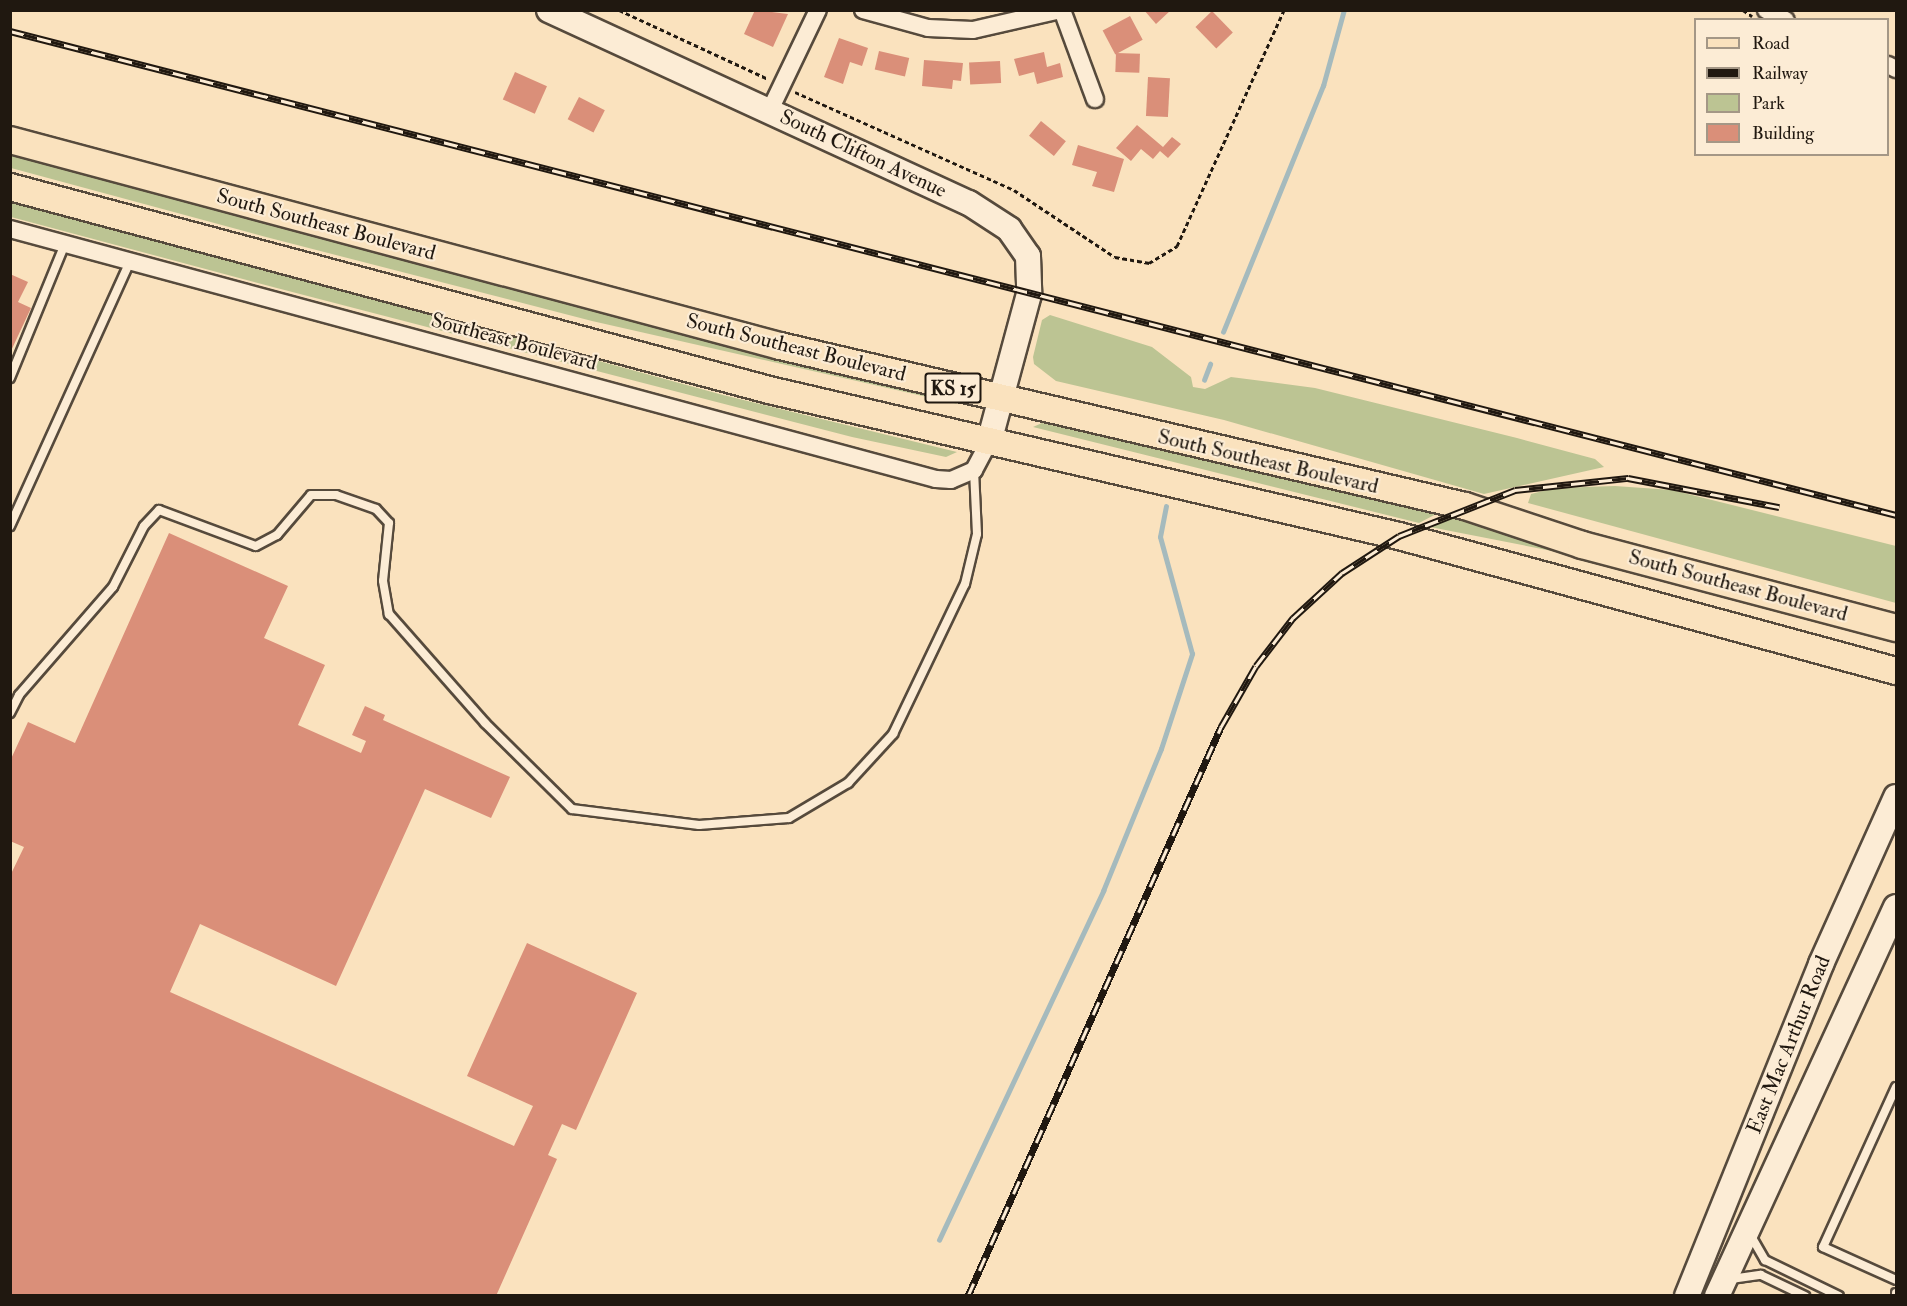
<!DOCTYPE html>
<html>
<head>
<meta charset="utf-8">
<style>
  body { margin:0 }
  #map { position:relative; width:1907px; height:1306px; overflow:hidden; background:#fae2be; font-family:"IM FELL Double Pica",serif }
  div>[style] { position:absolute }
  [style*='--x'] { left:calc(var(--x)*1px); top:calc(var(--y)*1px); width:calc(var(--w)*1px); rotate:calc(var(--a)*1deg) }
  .green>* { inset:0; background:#bcc493 }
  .stream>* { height:4.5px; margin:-2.25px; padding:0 2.25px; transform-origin:2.25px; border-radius:2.25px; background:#a5babd }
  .building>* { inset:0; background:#da8f79; transform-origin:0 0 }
  .path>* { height:3px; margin-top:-1.5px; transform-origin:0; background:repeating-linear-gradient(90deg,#201810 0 4.5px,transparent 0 7.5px) }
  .roads { filter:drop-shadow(2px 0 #564a3c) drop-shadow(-2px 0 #564a3c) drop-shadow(0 2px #564a3c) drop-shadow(0 -2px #564a3c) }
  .lane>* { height:8px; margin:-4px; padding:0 4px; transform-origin:4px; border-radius:4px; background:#fcecd5 }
  .street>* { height:16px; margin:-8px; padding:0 8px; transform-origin:8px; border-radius:8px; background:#fcecd5 }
  .secondary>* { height:24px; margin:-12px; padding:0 12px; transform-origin:12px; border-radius:12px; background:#fcecd5 }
  .primary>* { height:26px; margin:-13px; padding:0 13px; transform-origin:13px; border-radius:13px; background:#fae2be }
  .rail>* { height:7px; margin-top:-3.5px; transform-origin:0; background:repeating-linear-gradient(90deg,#fcecd5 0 14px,#201810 0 28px); box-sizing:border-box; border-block:2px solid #201810 }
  span { translate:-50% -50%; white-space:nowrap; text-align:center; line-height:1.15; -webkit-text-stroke:4.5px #fcecd5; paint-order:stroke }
  .shield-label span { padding:2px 4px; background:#fcecd5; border:2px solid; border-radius:4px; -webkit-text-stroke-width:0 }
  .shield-label { font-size:20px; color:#201810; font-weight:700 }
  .street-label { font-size:21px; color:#201810 }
  .frame { position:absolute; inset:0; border:12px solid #201810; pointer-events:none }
  .legend { position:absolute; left:1694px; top:18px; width:195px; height:138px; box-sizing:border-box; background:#fcecd5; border:2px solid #a49786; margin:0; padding:8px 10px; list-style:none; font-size:18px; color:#201810 }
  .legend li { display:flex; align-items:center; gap:12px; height:30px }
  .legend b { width:30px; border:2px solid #a49786 }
</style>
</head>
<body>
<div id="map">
  <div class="green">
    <i style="clip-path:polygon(10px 150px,935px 392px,958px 404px,592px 321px,266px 237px,11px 168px)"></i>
    <i style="clip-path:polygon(10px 199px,723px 395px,957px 452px,946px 457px,852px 437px,273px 287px,11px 217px)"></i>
    <i style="clip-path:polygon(1050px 315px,1152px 347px,1191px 377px,1193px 387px,1205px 389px,1231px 377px,1315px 388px,1517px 438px,1595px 459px,1604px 467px,1484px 494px,1224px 420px,1056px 381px,1034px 364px,1033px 357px,1042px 320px)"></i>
    <i style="clip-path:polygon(1042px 423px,1266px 474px,1442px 511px,1419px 523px,1033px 427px)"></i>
    <i style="clip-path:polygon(1615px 486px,1672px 490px,1896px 546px,1896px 603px,1528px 503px,1531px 494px,1555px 488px)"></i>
    <i style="clip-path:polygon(1454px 516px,1603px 561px,1430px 527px)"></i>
  </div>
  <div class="stream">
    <i style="--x:1223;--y:332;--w:266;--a:-67.9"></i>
    <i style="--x:1323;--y:86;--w:79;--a:-74.6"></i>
    <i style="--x:1204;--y:380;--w:17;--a:-69"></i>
    <i style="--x:939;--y:1240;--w:386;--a:-64.8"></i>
    <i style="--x:1103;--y:891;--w:153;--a:-67.8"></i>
    <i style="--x:1161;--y:749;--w:100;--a:-71.9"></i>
    <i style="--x:1192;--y:654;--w:121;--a:-105.3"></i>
    <i style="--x:1160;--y:537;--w:31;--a:-79"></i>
  </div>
  <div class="building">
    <i style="clip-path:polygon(755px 10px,788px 14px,773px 47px,744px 34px)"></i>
    <i style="clip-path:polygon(1144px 10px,1171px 10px,1156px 24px)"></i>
    <i style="left:1212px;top:11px;width:30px;height:23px;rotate:46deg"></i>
    <i style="left:1130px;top:16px;width:27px;height:31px;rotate:62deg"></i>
    <i style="clip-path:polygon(839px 38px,868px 48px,862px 66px,850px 62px,843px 84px,824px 77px)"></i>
    <i style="left:879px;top:51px;width:31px;height:19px;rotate:13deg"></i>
    <i style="clip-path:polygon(1044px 52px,1047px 67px,1060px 63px,1063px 77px,1037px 84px,1034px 72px,1019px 76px,1014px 59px)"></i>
    <i style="left:1116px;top:53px;width:24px;height:19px;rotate:2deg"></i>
    <i style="clip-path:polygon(924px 60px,963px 63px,961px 81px,953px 80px,952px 89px,922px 86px)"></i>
    <i style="left:1000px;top:61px;width:22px;height:31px;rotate:87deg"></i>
    <i style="left:515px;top:72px;width:35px;height:30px;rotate:24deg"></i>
    <i style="left:1148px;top:77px;width:22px;height:39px;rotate:3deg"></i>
    <i style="left:579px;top:97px;width:29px;height:25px;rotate:27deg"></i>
    <i style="left:1041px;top:121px;width:32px;height:19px;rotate:39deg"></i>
    <i style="clip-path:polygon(1137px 125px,1163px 147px,1172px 137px,1181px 144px,1168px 158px,1160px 151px,1153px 159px,1141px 149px,1131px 161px,1116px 148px)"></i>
    <i style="clip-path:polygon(1078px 145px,1124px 159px,1114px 192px,1092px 186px,1097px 172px,1072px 165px)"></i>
    <i style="clip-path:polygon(10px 274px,28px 282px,18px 302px,31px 308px,10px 353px)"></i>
    <i style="clip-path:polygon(169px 533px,288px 586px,264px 638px,325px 665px,298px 725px,361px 753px,366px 741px,352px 735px,365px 706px,385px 715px,383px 720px,510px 777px,491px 818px,425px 789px,336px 986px,200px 924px,170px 992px,514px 1146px,533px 1106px,467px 1076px,527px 943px,637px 993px,576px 1130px,562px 1124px,548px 1155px,557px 1159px,496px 1296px,10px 1296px,10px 876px,24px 847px,10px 841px,10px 761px,28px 722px,75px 743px)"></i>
  </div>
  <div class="path">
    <i style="--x:619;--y:10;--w:164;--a:24.8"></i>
    <i style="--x:1743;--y:10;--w:11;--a:34"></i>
    <i style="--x:795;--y:92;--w:240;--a:24.1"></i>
    <i style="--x:1014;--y:190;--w:121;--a:33.6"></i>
    <i style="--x:1115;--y:257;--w:35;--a:10"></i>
    <i style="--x:1149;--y:263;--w:33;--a:-31"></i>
    <i style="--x:1177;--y:246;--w:259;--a:-65.6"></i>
  </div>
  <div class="roads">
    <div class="lane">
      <i style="--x:10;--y:378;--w:145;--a:-67.7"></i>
      <i style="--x:10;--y:526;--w:291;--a:-65.6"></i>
      <i style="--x:10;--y:713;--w:20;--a:-63"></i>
      <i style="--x:19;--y:695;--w:143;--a:-49"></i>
      <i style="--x:113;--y:587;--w:68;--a:-63.1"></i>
      <i style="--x:144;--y:526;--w:22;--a:-47"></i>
      <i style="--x:159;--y:510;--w:103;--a:20.4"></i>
      <i style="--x:256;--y:546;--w:24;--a:-28"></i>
      <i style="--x:277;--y:535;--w:52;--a:-49.6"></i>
      <i style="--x:311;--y:495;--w:25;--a:0"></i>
      <i style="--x:336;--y:495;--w:42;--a:19.3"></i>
      <i style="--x:376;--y:509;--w:19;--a:47"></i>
      <i style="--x:389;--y:523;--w:58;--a:95.9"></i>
      <i style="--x:383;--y:581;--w:34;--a:80"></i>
      <i style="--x:389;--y:614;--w:145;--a:48.6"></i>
      <i style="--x:485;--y:723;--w:122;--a:44.7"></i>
      <i style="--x:572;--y:809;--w:128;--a:7.2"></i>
      <i style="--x:699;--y:825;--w:90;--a:-4.4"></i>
      <i style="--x:789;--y:818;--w:69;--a:-30.7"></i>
      <i style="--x:848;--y:783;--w:67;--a:-47.4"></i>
      <i style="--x:893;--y:734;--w:166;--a:-64.4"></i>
      <i style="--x:965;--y:584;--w:51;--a:-76.5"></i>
      <i style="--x:977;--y:534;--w:64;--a:-92.7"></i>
      <i style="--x:1896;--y:1087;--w:176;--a:114.5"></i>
      <i style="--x:1823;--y:1247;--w:80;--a:24.3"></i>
      <i style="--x:1751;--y:1236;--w:28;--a:60"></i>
      <i style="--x:1765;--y:1260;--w:82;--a:25.9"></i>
      <i style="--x:1731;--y:1279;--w:30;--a:-8"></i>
      <i style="--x:1761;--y:1275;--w:49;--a:25.5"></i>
      <i style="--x:1896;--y:1296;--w:3;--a:-90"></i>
    </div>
    <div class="street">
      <i style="--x:863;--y:10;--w:67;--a:15.5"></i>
      <i style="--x:928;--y:28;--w:45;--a:2.5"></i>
      <i style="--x:973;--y:30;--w:89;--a:-12.9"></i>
      <i style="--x:1062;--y:10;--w:95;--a:69.7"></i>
      <i style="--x:1766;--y:10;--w:22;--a:27"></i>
      <i style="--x:1888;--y:65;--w:9;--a:27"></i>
      <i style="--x:770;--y:110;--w:111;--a:-64.4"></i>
      <i style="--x:10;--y:229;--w:959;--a:15.11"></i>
      <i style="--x:936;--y:479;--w:15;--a:4"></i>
      <i style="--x:951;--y:480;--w:25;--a:-23"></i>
      <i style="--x:974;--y:470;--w:32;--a:-62"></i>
    </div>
    <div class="secondary">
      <i style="--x:549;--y:10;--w:462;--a:24.7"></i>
      <i style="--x:969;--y:203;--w:48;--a:33"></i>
      <i style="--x:1009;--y:229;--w:33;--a:55"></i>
      <i style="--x:1028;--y:256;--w:38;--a:88"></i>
      <i style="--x:1029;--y:294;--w:153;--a:105.1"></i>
      <i style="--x:1687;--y:1296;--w:358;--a:-68"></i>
      <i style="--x:1821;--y:964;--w:183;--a:-65.8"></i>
      <i style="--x:1717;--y:1296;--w:428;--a:-65.3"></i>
    </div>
    <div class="primary">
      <i style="--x:10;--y:140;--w:797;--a:14.98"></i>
      <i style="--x:780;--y:346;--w:703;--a:13.15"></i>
      <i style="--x:1465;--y:506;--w:123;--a:18.4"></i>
      <i style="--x:1582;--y:545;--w:325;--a:14.8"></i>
      <i style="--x:10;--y:187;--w:786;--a:14.97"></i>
      <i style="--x:769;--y:390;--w:647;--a:13.05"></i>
      <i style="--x:1399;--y:536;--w:515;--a:15.2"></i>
    </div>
  </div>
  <div class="rail">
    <i style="--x:10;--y:31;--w:1947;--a:14.39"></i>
    <i style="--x:968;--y:1296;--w:623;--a:-66.03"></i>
    <i style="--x:1221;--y:727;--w:70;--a:-60.2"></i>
    <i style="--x:1256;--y:666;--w:61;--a:-52.4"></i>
    <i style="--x:1293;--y:618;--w:67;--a:-42.6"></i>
    <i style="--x:1342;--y:573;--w:68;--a:-33"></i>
    <i style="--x:1399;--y:536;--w:125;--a:-21.6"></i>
    <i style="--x:1515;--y:490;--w:114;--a:-6.1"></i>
    <i style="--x:1628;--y:478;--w:154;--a:10.9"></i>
  </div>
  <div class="shield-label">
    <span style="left:953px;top:388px">KS 15</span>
  </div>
  <div class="street-label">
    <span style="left:863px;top:154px;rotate:25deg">South Clifton Avenue</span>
    <span style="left:326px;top:225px;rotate:15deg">South Southeast Boulevard</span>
    <span style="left:514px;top:342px;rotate:15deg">Southeast Boulevard</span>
    <span style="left:796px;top:348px;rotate:14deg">South Southeast Boulevard</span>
    <span style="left:1268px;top:462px;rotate:13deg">South Southeast Boulevard</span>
    <span style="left:1738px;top:586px;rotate:15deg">South Southeast Boulevard</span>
    <span style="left:1789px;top:1045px;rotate:-68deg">East Mac Arthur Road</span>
  </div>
  <div class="frame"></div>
  <ul class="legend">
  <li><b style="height:8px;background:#fae2be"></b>Road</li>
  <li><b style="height:8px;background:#201810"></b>Railway</li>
  <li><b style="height:16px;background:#bcc493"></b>Park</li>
  <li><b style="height:16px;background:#da8f79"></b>Building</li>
  </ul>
</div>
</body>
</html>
